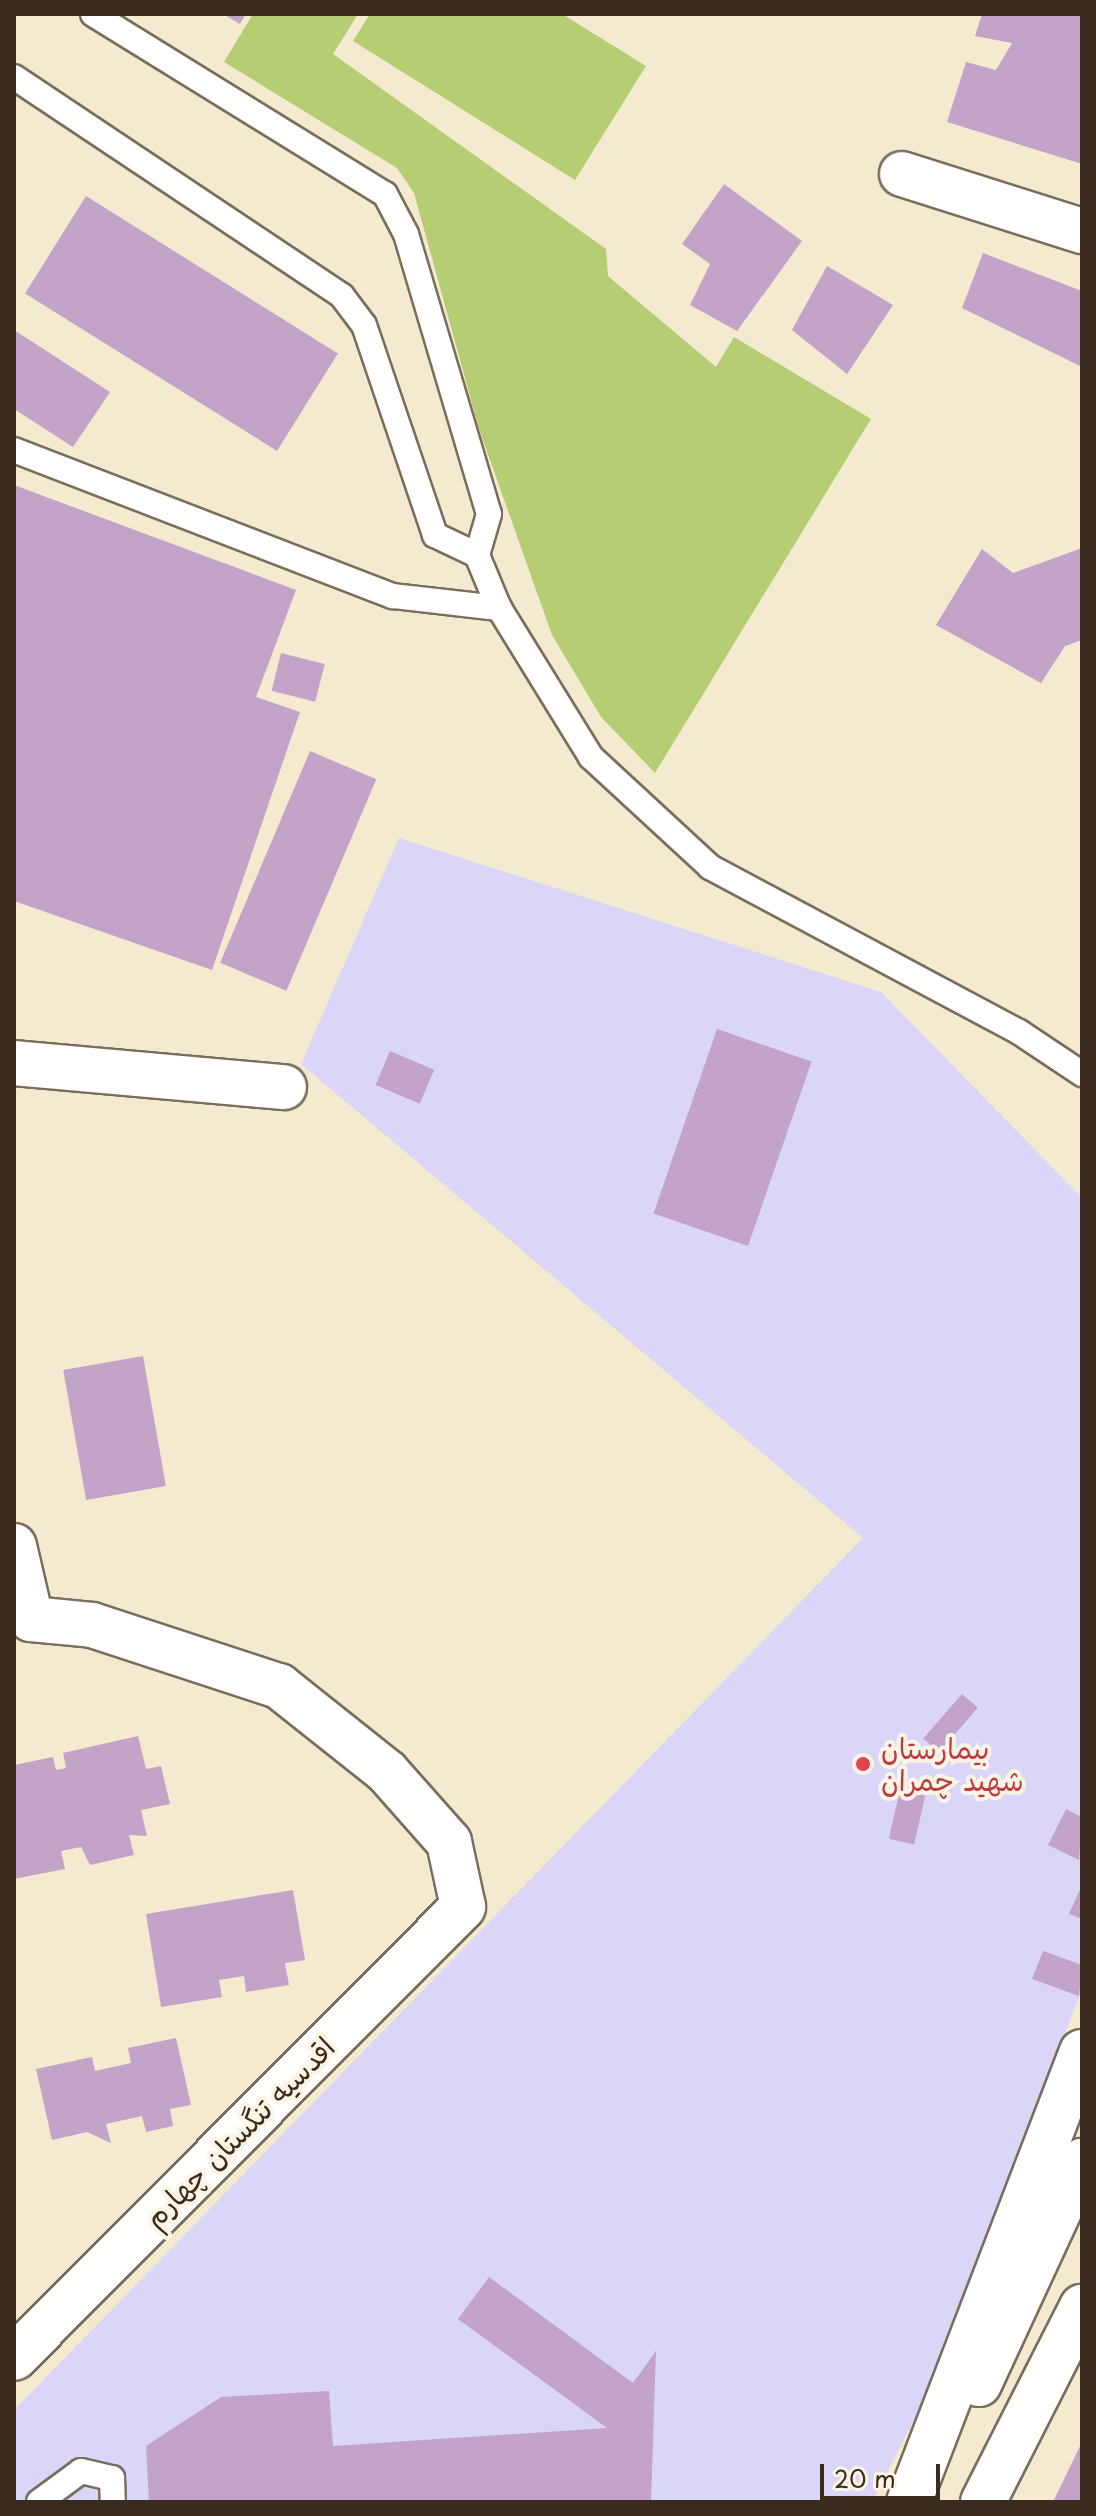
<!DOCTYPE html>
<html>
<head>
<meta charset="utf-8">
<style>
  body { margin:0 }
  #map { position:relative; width:1096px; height:2516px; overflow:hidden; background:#f3ead0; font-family:"Playpen Sans","Playpen Sans Arabic",sans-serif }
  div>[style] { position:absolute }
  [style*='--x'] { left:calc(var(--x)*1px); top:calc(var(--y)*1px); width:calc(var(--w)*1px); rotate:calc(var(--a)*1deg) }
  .built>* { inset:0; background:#dad6f7 }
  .green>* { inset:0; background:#b6ce73 }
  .building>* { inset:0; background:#c4a3c9; transform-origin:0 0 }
  .roads { filter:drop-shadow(2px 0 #7b6d5c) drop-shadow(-2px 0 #7b6d5c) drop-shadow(0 2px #7b6d5c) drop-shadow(0 -2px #7b6d5c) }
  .service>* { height:24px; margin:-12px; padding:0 12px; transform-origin:12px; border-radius:12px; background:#fff }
  .minor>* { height:44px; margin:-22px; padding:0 22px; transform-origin:22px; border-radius:22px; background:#fff }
  .trunk>* { height:44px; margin:-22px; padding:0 22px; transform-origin:22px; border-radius:22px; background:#fff }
  .dots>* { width:22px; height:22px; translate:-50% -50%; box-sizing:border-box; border:4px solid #fcf5e5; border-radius:50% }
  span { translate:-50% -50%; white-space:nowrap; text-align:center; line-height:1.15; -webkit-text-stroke:8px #fcf5e5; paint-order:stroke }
  .health-label { font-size:28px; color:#be3a42 }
  .left { translate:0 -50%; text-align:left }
  .street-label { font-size:28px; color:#3b2a1e }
  .frame { position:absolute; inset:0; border:16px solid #3b2a1e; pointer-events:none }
  .scale { position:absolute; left:820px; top:2464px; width:120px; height:36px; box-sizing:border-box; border:4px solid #3b2a1e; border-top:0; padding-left:10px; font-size:24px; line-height:28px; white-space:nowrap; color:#3b2a1e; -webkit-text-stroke:6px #fcf5e5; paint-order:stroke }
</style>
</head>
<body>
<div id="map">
  <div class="built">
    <i style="clip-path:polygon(399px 838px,881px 992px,1082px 1198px,1082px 1989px,933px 2383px,872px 2502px,14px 2502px,14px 2410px,863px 1538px,301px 1064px)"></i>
  </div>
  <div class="green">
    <i style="clip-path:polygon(253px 14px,358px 14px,333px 54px,606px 249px,608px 276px,716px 367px,734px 337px,871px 419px,655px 773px,601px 717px,552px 635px,479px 429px,414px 193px,397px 168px,224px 62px)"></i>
    <i style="clip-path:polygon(370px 14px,562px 14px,646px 66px,575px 180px,353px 41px)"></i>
  </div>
  <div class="building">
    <i style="clip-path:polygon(223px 14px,246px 14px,240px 24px)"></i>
    <i style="clip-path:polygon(982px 14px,1082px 14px,1082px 164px,947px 122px,966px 62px,996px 70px,1012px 43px,975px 36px)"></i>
    <i style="clip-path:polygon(724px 184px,802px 241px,737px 331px,690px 305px,710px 264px,682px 244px)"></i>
    <i style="left:86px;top:196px;width:297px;height:115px;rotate:32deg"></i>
    <i style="clip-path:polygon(983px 253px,1082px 291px,1082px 367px,962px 308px)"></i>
    <i style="clip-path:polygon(827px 266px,893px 305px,847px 374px,792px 330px)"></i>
    <i style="clip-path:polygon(14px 330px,110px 392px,73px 447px,14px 409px)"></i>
    <i style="clip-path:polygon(14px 485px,296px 590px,256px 697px,300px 712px,212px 970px,14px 901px)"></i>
    <i style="clip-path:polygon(1082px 548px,1082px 640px,1065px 646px,1041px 683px,936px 625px,982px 549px,1013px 573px)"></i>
    <i style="left:281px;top:653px;width:45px;height:39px;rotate:14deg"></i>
    <i style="left:310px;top:751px;width:72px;height:230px;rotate:23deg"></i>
    <i style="left:717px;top:1029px;width:100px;height:195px;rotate:19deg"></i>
    <i style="left:390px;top:1051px;width:48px;height:37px;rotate:23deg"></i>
    <i style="left:143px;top:1356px;width:132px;height:81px;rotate:80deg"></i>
    <i style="left:962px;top:1694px;width:21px;height:59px;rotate:41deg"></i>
    <i style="clip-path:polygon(138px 1736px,146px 1769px,161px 1766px,170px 1804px,141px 1810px,147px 1836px,129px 1835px,134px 1855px,90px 1865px,81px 1847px,61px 1851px,65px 1869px,14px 1879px,14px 1765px,53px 1757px,56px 1770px,66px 1768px,63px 1753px)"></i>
    <i style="left:900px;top:1790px;width:26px;height:50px;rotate:13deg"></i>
    <i style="clip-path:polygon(1066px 1809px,1082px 1817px,1079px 1860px,1048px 1845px)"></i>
    <i style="clip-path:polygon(1082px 1885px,1082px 1919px,1069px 1914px)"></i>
    <i style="clip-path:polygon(293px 1890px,305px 1960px,285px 1963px,289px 1985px,246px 1992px,244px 1976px,219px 1980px,222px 1997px,161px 2007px,146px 1914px)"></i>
    <i style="clip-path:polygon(1043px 1951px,1082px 1965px,1079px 1996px,1032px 1979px)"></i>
    <i style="clip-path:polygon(176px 2038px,191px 2105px,170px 2109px,173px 2126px,146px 2132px,142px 2116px,106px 2124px,111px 2143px,87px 2132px,52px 2140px,36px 2069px,92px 2057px,95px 2071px,131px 2063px,128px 2048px)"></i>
    <i style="clip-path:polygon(489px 2277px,633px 2383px,656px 2351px,651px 2502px,149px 2502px,146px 2446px,221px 2397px,329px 2391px,333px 2446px,607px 2428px,458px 2319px)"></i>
    <i style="clip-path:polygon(1082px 2442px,1082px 2502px,1053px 2502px)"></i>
  </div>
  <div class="roads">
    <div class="service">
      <i style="--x:93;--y:14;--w:343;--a:31.7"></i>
      <i style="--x:385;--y:194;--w:45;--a:62.3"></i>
      <i style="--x:406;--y:234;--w:292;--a:73.5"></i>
      <i style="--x:489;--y:514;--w:43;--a:106.3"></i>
      <i style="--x:477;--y:555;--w:57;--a:67.5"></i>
      <i style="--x:499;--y:608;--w:175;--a:58.3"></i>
      <i style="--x:591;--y:757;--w:162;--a:42.7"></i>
      <i style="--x:710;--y:867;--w:350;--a:28.1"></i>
      <i style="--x:1019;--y:1032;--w:76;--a:33.7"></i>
      <i style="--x:14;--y:77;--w:394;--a:33.7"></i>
      <i style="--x:342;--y:296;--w:36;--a:53"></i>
      <i style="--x:364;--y:325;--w:222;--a:71.3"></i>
      <i style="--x:435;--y:535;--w:47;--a:25.5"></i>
      <i style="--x:14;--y:450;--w:406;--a:21.1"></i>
      <i style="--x:393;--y:596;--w:107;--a:6.5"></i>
      <i style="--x:39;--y:2502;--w:52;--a:-36.4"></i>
      <i style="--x:81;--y:2471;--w:32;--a:13"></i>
      <i style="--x:112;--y:2478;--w:24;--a:88"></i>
    </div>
    <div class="minor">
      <i style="--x:902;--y:174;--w:189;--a:17.6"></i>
      <i style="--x:14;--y:1063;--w:271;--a:5.1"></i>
      <i style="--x:14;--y:1546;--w:75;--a:76.9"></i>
      <i style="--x:31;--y:1619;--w:61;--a:5.6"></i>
      <i style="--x:92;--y:1625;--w:197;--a:18.1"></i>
      <i style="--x:279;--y:1686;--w:138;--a:38.5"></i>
      <i style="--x:387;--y:1772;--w:94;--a:48.5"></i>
      <i style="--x:449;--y:1842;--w:66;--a:77.8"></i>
      <i style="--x:463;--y:1907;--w:636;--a:134.87"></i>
    </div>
    <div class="trunk">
      <i style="--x:979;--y:2384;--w:246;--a:-65.2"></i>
      <i style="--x:909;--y:2502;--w:482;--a:-69"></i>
      <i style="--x:983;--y:2502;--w:219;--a:-63.1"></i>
    </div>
  </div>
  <div class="dots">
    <i style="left:863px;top:1764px;background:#e0444e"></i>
  </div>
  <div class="health-label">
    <span class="left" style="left:881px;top:1764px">بیمارستان<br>شهید چمران</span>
  </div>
  <div class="street-label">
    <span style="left:239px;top:2132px;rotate:-45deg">اقدسیه تنگستان چهارم</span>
  </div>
  <div class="frame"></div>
  <div class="scale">20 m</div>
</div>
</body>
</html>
